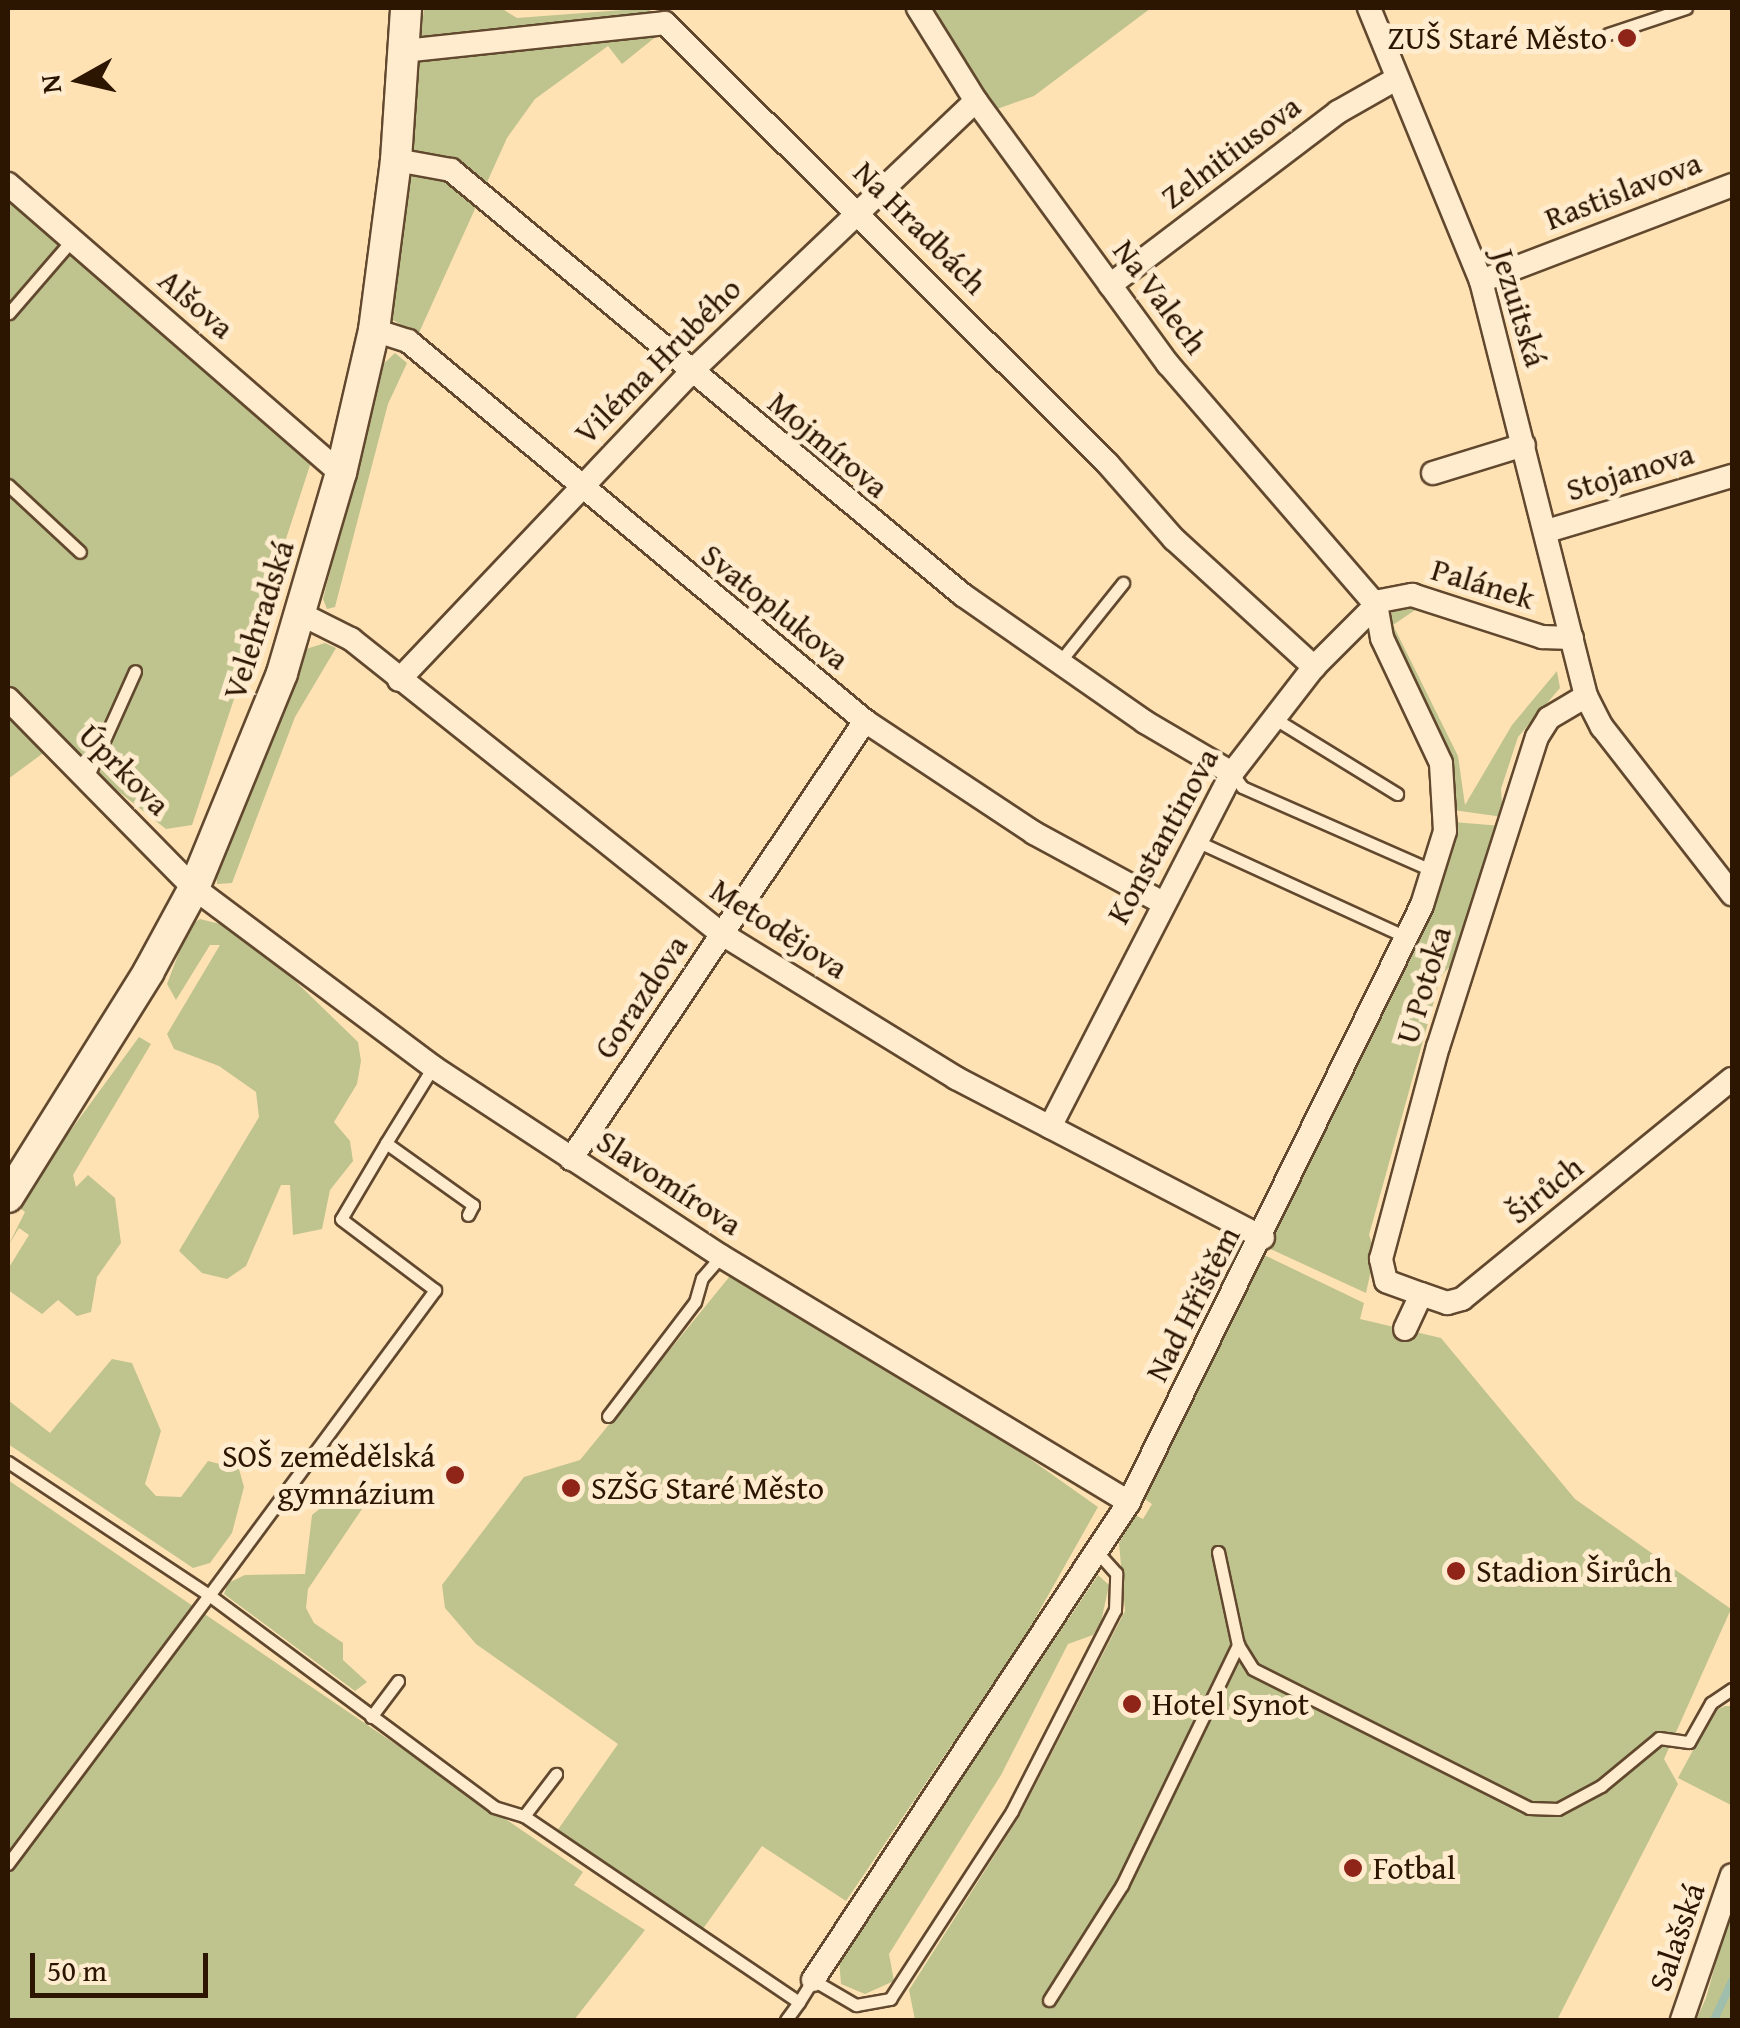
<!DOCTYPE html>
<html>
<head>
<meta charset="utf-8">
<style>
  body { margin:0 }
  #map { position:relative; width:1740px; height:2028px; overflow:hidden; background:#ffe2b4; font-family:"Gentium Book Plus",serif }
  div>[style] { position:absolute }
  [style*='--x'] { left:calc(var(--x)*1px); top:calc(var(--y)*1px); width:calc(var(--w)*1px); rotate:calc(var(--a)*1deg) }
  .green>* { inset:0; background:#bfc38e }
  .stream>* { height:8px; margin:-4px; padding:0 4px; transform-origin:4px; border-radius:4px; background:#a0beac }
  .roads { filter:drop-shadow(2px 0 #61482e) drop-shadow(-2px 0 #61482e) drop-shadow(0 2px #61482e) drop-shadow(0 -2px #61482e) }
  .service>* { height:11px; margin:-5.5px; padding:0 5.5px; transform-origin:5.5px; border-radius:5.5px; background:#ffecce }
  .minor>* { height:22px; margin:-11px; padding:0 11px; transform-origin:11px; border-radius:11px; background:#ffecce }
  .tertiary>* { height:30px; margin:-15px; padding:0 15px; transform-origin:15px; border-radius:15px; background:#ffecce }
  .dots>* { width:28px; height:28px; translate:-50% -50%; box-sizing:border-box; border:5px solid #ffecce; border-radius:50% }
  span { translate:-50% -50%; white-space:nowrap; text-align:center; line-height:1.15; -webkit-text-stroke:10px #ffecce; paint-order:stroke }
  .poi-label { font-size:32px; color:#2c1501 }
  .right { translate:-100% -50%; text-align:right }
  .left { translate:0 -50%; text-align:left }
  .street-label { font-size:32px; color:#2c1501 }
  .frame { position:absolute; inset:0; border:10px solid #2c1501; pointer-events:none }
  .north { position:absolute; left:30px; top:30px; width:100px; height:100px; -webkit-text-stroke:8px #ffecce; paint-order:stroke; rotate:262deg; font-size:28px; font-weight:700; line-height:40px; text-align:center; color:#2c1501 }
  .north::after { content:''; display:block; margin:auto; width:35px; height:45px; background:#2c1501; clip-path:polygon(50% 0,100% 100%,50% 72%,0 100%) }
  .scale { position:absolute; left:30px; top:1953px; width:178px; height:45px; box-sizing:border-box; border:5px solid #2c1501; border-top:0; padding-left:12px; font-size:30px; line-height:35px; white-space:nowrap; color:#2c1501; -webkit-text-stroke:8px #ffecce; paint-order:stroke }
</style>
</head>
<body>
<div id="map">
  <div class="green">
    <i style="clip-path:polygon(424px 8px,501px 8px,517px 18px,649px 8px,658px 35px,622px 64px,608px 46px,535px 99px,507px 138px,418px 335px,393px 320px,390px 305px)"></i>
    <i style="clip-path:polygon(932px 8px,1151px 8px,1034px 96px,997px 109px)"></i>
    <i style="clip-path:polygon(8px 184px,315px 450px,251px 646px,261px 651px,261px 661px,240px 681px,192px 825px,166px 829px,57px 743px,8px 779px)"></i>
    <i style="clip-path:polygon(395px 353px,407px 363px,388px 404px,335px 607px,327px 609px,323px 599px,381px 366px)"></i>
    <i style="clip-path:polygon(1415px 604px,1418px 608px,1393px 625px,1458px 756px,1465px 805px,1512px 725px,1557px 671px,1560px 688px,1518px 737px,1501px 789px,1503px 817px,1453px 810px,1386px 625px,1394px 607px)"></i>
    <i style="clip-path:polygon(325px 643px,336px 648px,295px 717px,232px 883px,217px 884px,216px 871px,303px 650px)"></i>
    <i style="clip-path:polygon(1453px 822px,1502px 826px,1456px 960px,1441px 976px,1369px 1235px,1375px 1252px,1366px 1293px,1266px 1247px,1434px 906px)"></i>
    <i style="clip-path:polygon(200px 919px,220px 924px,291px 977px,358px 1042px,361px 1061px,357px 1084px,334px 1122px,350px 1141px,353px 1161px,330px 1190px,322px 1229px,293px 1235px,290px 1185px,281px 1185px,246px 1266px,227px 1279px,202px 1273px,179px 1251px,259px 1117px,256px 1092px,219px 1066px,174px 1049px,167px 1034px,220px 945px,210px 945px,176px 1000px,167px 984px,189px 926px)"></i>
    <i style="clip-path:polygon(139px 1037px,151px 1044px,73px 1175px,76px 1187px,88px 1175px,115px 1198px,121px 1243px,97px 1277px,91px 1312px,77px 1316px,58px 1300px,42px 1314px,8px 1290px,8px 1269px,29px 1235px,19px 1228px,8px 1246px,25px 1212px,16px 1205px)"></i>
    <i style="clip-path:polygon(1262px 1254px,1364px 1303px,1360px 1319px,1441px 1338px,1575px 1499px,1731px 1609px,1664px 1759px,1678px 1784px,1557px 2020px,915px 2020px,909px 1990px,1019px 1817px,1125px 1611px,1119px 1543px,1135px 1515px,1143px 1519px,1152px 1504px,1143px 1498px)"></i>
    <i style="clip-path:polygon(730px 1276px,975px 1420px,1098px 1507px,1024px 1638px,846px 1901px,762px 1846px,700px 1933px,557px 1831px,618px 1744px,476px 1644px,445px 1608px,442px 1585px,524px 1477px,580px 1460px)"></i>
    <i style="clip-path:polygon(112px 1359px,132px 1363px,161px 1431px,145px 1484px,156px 1496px,181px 1497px,208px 1461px,239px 1469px,244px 1487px,232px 1533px,210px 1563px,193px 1568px,8px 1444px,8px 1400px,50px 1433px)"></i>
    <i style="clip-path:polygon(8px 1480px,583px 1872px,574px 1885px,645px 1930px,574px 2020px,8px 2020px)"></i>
    <i style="clip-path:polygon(358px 1492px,362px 1509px,308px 1589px,306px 1608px,314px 1623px,343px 1643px,343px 1660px,367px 1682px,355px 1691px,224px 1594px,228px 1583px,245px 1575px,305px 1574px,312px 1515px,338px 1494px)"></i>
    <i style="clip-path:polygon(1098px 1575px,1109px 1585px,1101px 1622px,1093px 1635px,1068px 1644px,1001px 1775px,889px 1954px,894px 1981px,865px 1994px,841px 1984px,839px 1960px)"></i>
    <i style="clip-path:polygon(1725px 1706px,1732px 1706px,1731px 1805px,1678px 1778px,1714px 1711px)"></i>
    <i style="clip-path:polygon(1732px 1905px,1732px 2020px,1696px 2020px,1706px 1998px)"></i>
  </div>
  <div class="stream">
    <i style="--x:1714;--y:2020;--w:43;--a:-65.2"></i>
  </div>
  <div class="roads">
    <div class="service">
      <i style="--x:1608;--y:34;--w:82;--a:-18.4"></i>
      <i style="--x:9;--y:313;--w:96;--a:-49.2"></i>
      <i style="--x:8;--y:485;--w:98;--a:42.9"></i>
      <i style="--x:1058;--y:664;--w:104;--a:-51.3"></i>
      <i style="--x:1272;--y:717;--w:147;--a:31.6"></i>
      <i style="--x:1232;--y:773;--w:17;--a:54"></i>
      <i style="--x:1242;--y:787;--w:209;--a:23.7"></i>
      <i style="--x:87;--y:778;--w:117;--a:-65.8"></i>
      <i style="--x:1194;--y:840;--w:235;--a:24.6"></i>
      <i style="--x:433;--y:1067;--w:89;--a:121.7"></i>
      <i style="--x:386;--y:1143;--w:107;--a:35.5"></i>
      <i style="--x:473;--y:1205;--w:11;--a:117"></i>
      <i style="--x:386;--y:1143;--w:88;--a:120.6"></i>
      <i style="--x:341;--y:1219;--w:118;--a:37.1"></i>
      <i style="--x:435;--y:1290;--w:380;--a:126.5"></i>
      <i style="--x:209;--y:1595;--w:355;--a:36.6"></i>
      <i style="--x:494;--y:1807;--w:31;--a:17"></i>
      <i style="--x:524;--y:1816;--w:53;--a:-52.7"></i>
      <i style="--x:608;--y:1416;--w:143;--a:-52.7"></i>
      <i style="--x:695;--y:1302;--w:25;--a:-74"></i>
      <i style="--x:702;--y:1278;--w:29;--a:-49"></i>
      <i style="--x:8;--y:1462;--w:241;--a:33.5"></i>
      <i style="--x:209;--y:1595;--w:336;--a:126.8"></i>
      <i style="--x:1218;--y:1552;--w:95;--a:77.9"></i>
      <i style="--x:1238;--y:1645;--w:28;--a:58"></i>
      <i style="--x:1253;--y:1669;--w:309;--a:26.7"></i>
      <i style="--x:1529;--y:1808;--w:29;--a:2"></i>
      <i style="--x:1558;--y:1809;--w:49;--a:-28.1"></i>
      <i style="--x:1601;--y:1786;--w:75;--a:-39.6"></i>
      <i style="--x:1659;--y:1738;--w:30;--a:8"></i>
      <i style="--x:1689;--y:1742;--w:45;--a:-60.6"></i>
      <i style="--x:1711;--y:1703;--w:25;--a:-34"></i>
      <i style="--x:371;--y:1717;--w:45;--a:-53.1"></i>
      <i style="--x:524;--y:1816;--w:332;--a:34.1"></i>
      <i style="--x:799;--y:2002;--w:26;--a:-58"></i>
      <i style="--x:813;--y:1980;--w:50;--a:30.2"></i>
      <i style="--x:856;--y:2005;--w:35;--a:-10"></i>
      <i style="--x:890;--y:1999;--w:224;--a:-57"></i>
      <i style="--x:1012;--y:1811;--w:226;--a:-62.9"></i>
      <i style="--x:1115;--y:1610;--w:37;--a:-88"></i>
      <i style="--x:1116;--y:1573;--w:25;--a:-132"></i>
      <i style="--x:1049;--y:2000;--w:136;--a:-57.6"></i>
      <i style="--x:1122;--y:1885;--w:267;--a:-64.2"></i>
      <i style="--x:786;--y:2020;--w:22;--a:-54"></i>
    </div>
    <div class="minor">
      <i style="--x:918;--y:8;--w:110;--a:58.1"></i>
      <i style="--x:976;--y:101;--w:326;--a:53.9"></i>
      <i style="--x:1168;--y:364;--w:318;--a:49.2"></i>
      <i style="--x:1369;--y:8;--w:295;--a:67.7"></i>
      <i style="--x:1481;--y:281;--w:428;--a:75.8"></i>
      <i style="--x:1586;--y:696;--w:35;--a:63"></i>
      <i style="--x:1602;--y:727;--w:212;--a:52.1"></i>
      <i style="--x:404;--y:51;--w:262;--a:-6.1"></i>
      <i style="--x:665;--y:23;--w:625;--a:44.87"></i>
      <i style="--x:1108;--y:464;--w:100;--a:48.7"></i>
      <i style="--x:1174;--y:539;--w:190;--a:42.4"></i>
      <i style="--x:396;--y:160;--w:56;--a:10.3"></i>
      <i style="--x:451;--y:170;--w:665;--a:39.7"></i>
      <i style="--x:963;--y:595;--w:222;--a:34.9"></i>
      <i style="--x:1145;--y:722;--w:101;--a:30.4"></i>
      <i style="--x:8;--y:184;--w:441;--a:41"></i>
      <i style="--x:1481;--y:281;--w:269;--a:-20.9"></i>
      <i style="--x:1110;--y:285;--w:286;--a:-37.2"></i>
      <i style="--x:1338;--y:112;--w:67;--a:-29.6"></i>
      <i style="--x:374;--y:330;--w:36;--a:18"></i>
      <i style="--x:408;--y:341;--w:594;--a:39.74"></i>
      <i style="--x:865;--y:721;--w:203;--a:33.5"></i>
      <i style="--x:1034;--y:833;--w:145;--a:28.5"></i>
      <i style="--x:1433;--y:473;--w:95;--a:-17.1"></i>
      <i style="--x:1547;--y:531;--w:193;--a:-16.6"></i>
      <i style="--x:301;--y:614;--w:56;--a:26.6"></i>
      <i style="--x:351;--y:639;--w:474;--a:38.5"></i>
      <i style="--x:722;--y:934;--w:275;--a:31.6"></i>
      <i style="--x:956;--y:1078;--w:346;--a:27.5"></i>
      <i style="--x:399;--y:680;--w:424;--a:-46.5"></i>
      <i style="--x:691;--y:372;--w:393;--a:-43.6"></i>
      <i style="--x:8;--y:699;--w:265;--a:45.5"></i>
      <i style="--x:194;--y:888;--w:299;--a:36.8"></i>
      <i style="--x:433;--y:1067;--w:344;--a:33.3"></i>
      <i style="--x:721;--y:1256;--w:476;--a:31.1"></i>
      <i style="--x:1050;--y:1127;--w:398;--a:-62.8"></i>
      <i style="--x:1232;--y:773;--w:134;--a:-52.3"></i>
      <i style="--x:1314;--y:667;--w:93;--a:-45"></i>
      <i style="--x:1380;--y:601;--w:33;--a:-11"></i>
      <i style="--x:1412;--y:595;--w:137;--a:17.9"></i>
      <i style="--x:1542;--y:637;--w:30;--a:2"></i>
      <i style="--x:571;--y:1159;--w:528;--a:-56.13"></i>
      <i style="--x:1421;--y:1294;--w:37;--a:-160"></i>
      <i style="--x:1386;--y:1281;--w:23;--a:-103"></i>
      <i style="--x:1381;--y:1259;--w:220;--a:-75"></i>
      <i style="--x:1438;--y:1047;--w:325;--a:-72.3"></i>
      <i style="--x:1537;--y:737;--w:22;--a:-58"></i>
      <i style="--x:1549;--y:718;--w:43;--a:-30.7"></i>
      <i style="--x:1405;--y:1329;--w:38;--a:-65"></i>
      <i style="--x:1421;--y:1294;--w:28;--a:19"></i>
      <i style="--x:1447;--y:1303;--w:16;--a:-15"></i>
      <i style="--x:1462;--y:1299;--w:348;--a:-39.2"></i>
      <i style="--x:813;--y:1980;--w:573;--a:-56.53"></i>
      <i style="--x:1129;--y:1502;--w:665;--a:-63.86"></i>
      <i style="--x:1422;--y:905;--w:77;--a:-72.7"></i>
      <i style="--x:1445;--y:831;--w:68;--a:-93.4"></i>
      <i style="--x:1441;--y:763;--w:138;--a:-115.3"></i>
      <i style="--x:1382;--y:638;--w:34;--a:-100"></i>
      <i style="--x:1682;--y:2020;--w:153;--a:-71"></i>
    </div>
    <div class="tertiary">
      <i style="--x:8;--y:1197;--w:266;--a:-58"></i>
      <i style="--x:149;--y:971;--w:94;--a:-61.5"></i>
      <i style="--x:194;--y:888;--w:232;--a:-67.7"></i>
      <i style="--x:282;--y:673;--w:209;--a:-73.6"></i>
      <i style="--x:341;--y:473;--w:147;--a:-77"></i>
      <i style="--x:374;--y:330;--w:171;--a:-82.6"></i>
      <i style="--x:396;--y:160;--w:152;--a:-86.2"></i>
    </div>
  </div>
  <div class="dots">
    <i style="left:1627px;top:38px;background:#8f2418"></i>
    <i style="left:455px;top:1475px;background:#8f2418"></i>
    <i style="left:571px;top:1488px;background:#8f2418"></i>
    <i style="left:1456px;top:1571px;background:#8f2418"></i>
    <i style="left:1132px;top:1704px;background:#8f2418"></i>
    <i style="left:1353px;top:1868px;background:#8f2418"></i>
  </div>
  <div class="poi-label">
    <span class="right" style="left:1607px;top:38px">ZUŠ Staré Město</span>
    <span class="right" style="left:435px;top:1475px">SOŠ zemědělská<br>gymnázium</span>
    <span class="left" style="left:591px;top:1488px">SZŠG Staré Město</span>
    <span class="left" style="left:1476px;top:1571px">Stadion Širůch</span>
    <span class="left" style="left:1152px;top:1704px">Hotel Synot</span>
    <span class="left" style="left:1373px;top:1868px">Fotbal</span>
  </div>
  <div class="street-label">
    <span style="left:1231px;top:152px;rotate:-37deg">Zelnitiusova</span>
    <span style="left:1623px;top:191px;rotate:-21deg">Rastislavova</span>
    <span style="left:920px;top:228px;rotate:45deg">Na Hradbách</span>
    <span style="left:1160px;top:297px;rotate:53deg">Na Valech</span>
    <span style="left:196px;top:304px;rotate:41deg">Alšova</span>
    <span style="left:1519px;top:308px;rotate:73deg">Jezuitská</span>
    <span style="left:658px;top:361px;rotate:-45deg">Viléma Hrubého</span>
    <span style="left:828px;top:445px;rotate:40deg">Mojmírova</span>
    <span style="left:1630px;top:472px;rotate:-17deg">Stojanova</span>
    <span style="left:1483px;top:584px;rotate:17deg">Palánek</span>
    <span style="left:775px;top:607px;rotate:39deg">Svatoplukova</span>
    <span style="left:259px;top:620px;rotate:-72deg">Velehradská</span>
    <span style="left:124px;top:770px;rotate:45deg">Úprkova</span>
    <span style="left:1163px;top:836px;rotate:-61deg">Konstantinova</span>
    <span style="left:779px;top:929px;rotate:33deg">Metodějova</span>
    <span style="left:1424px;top:985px;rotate:-73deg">U Potoka</span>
    <span style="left:641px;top:997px;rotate:-56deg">Gorazdova</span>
    <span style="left:669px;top:1183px;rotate:33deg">Slavomírova</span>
    <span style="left:1545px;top:1190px;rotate:-39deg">Širůch</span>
    <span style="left:1193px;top:1304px;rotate:-63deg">Nad Hřištěm</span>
    <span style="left:1677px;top:1937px;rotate:-71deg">Salašská</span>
  </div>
  <div class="frame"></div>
  <div class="north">N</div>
  <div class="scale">50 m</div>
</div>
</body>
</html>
